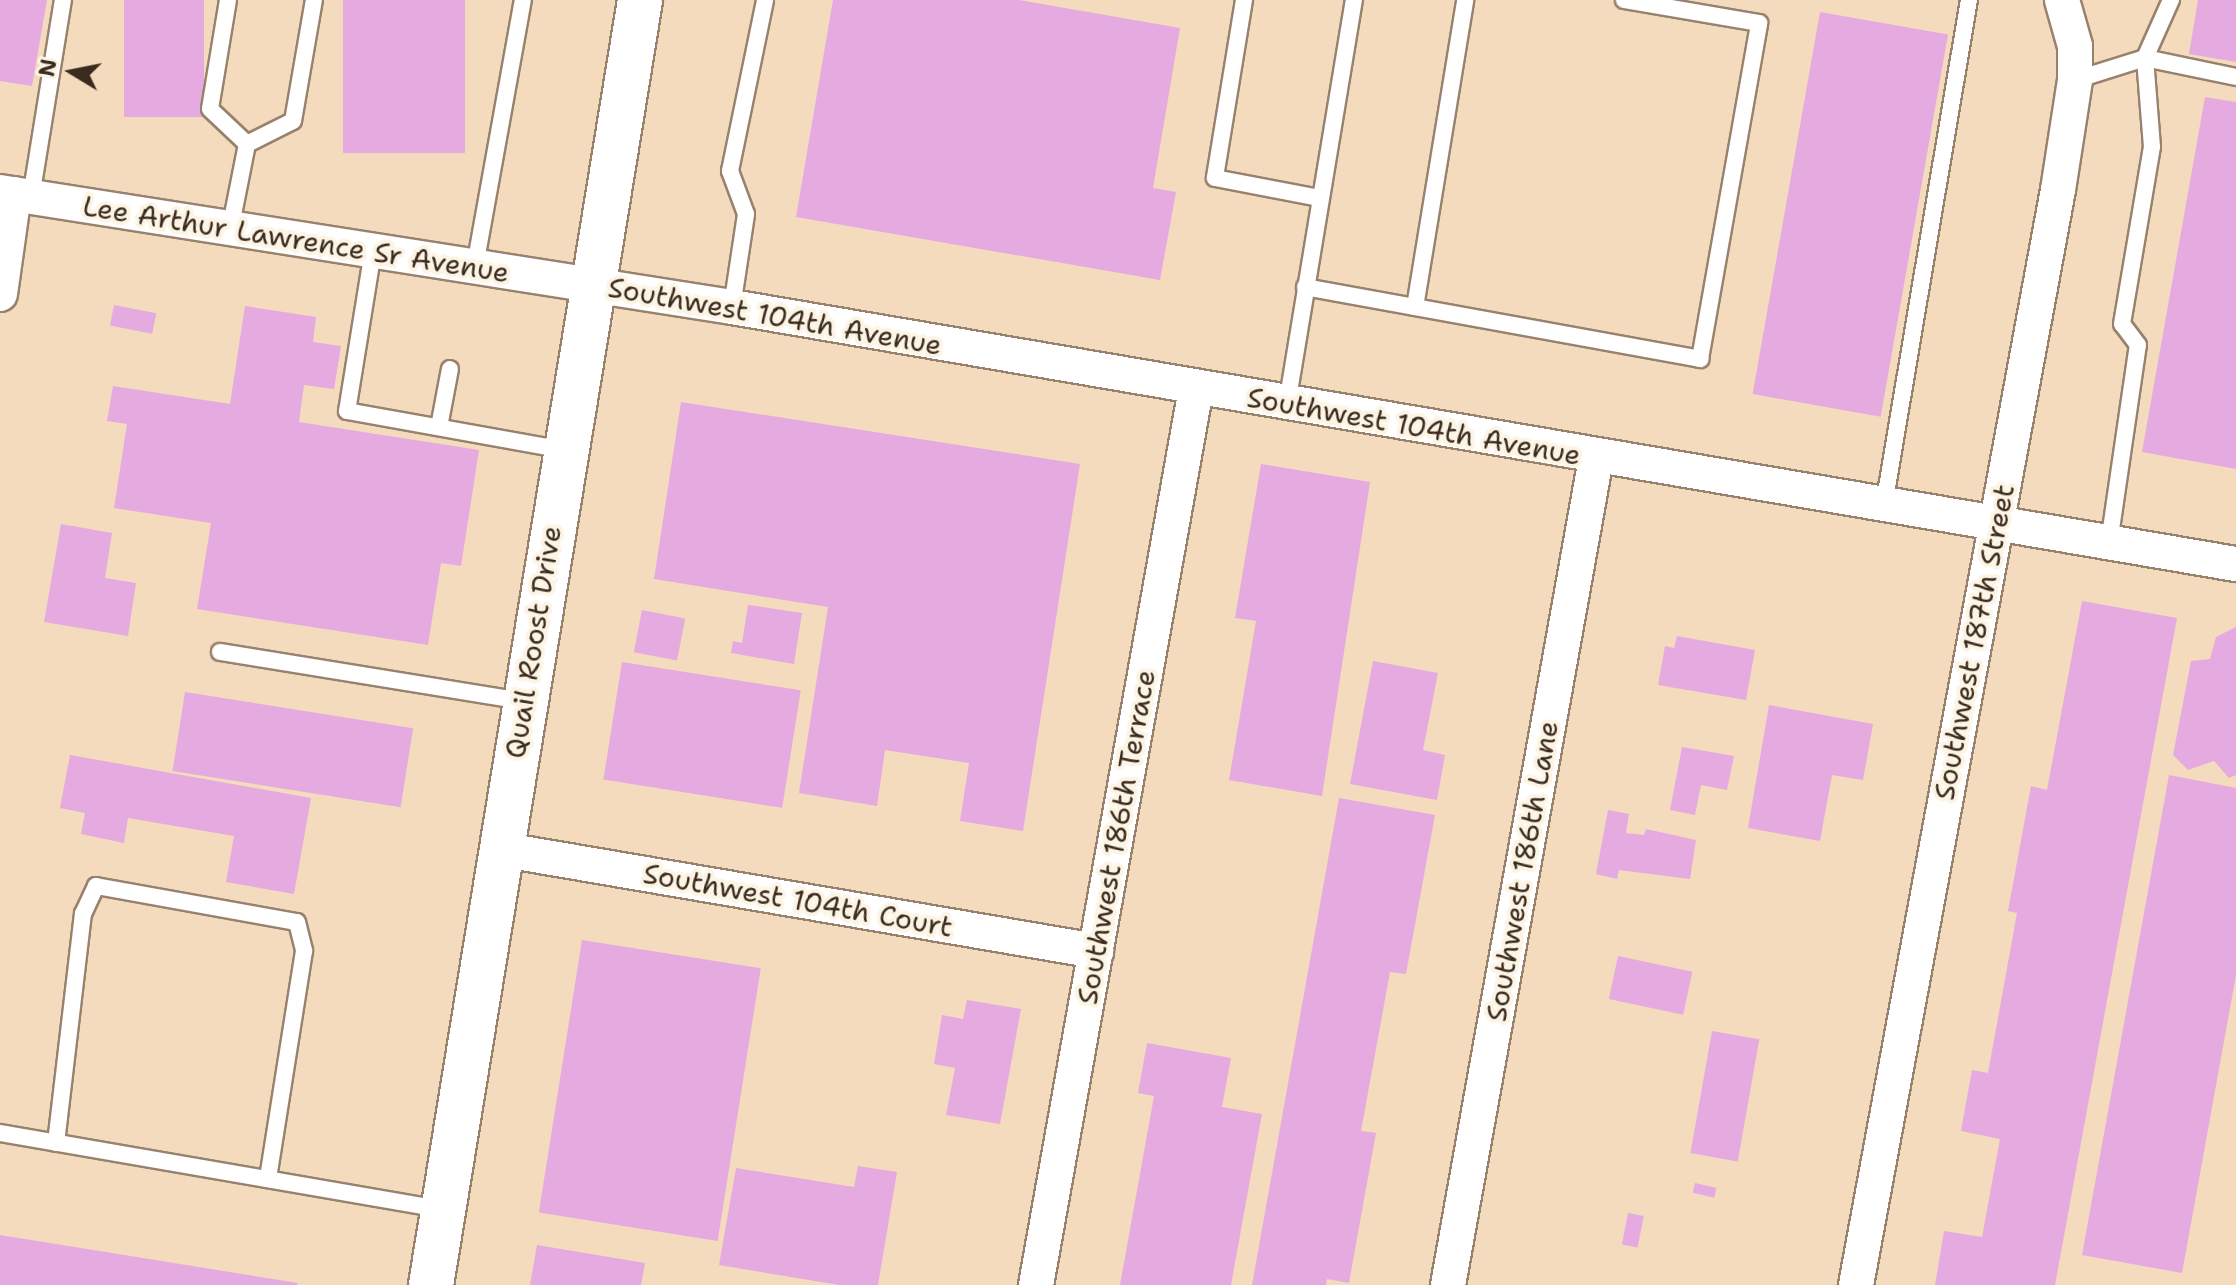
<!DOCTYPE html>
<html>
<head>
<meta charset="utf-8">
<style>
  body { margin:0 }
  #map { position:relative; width:2236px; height:1285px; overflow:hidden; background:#f4dbbd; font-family:"Shantell Sans",sans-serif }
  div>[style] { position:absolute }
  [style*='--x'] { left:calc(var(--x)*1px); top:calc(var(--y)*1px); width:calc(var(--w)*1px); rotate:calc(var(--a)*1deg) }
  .building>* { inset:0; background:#e5aadf; transform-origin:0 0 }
  .roads { filter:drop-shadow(2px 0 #98826e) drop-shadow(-2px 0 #98826e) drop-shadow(0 2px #98826e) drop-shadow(0 -2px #98826e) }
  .lane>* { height:16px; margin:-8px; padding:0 8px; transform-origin:8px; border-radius:8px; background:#fff }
  .street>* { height:34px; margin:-17px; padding:0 17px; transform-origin:17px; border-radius:17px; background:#fff }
  .secondary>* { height:44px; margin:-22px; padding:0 22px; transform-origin:22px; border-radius:22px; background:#fff }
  span { translate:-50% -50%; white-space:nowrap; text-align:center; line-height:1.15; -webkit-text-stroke:8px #fcf5e5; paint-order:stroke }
  .street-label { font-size:28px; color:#3b2a1e }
  .north { position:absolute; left:32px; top:32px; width:80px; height:80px; -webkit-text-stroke:6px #fcf5e5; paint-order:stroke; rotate:280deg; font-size:22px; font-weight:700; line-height:32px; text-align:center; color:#3b2a1e }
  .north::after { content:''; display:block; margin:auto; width:28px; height:36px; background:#3b2a1e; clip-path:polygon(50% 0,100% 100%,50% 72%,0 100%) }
</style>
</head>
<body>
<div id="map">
  <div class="building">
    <i style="clip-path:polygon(0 0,47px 0,32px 86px,0 81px)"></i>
    <i style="left:124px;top:0;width:80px;height:117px"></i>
    <i style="left:343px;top:0;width:122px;height:153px"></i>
    <i style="clip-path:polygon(833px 0,1019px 0,1180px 28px,1153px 188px,1176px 192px,1160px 280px,796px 217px)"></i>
    <i style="clip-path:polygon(2198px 0,2236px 0,2236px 62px,2189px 54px)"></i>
    <i style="left:1820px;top:12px;width:130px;height:388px;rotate:10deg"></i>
    <i style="clip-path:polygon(2205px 97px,2236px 102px,2236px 469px,2142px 452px)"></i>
    <i style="left:114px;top:305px;width:43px;height:21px;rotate:11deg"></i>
    <i style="clip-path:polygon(245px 306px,316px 317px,313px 342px,341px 346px,334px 389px,304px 385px,299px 422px,479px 450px,461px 566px,441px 563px,428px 645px,197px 609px,211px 523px,114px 508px,127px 424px,107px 421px,113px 386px,230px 404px)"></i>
    <i style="clip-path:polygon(681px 402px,1080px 464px,1023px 831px,960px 821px,969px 763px,885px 750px,877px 806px,799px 793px,828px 607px,654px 579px)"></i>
    <i style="clip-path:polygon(1261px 464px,1370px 482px,1322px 796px,1229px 780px,1256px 621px,1235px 618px)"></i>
    <i style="clip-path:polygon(61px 524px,112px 533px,105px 578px,136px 583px,128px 636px,44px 622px)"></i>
    <i style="clip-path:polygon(2082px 601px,2177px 618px,2055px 1285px,1935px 1285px,1944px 1231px,1982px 1237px,2000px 1139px,1961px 1131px,1972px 1070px,1988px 1073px,2017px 913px,2008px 911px,2031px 786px,2047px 790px)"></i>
    <i style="clip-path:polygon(748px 605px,802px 613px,794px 664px,731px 653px,733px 641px,742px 643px)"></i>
    <i style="left:642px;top:610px;width:44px;height:43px;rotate:11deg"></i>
    <i style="clip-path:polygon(2236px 627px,2236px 775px,2229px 778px,2214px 761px,2188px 770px,2173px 755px,2191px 661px,2210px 659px,2216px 637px)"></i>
    <i style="clip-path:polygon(1677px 636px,1755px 650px,1746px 700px,1658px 685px,1665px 646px,1674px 648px)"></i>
    <i style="clip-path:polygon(1373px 661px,1438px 673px,1423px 750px,1445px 755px,1437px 800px,1350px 784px)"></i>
    <i style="left:622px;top:662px;width:181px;height:119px;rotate:9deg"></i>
    <i style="left:185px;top:692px;width:231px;height:80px;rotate:9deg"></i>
    <i style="clip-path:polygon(1769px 705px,1873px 724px,1863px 780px,1832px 775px,1820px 841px,1748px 828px)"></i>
    <i style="clip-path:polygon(1682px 747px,1734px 756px,1727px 790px,1701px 785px,1695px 815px,1670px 810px)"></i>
    <i style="clip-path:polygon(70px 755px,311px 798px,294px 894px,226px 882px,234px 836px,128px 818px,124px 843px,81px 834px,85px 813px,60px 808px)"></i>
    <i style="clip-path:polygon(2169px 775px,2236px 788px,2236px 975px,2182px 1273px,2082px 1255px)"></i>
    <i style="clip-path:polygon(1339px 798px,1435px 815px,1406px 974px,1390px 972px,1361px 1131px,1376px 1133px,1349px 1283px,1327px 1279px,1326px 1285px,1252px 1285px)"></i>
    <i style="clip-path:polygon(1608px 810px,1629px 814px,1626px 833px,1644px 835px,1646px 829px,1696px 840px,1690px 879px,1619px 870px,1617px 879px,1596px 874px)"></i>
    <i style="left:582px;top:940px;width:181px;height:276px;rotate:9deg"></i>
    <i style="left:1618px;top:956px;width:76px;height:44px;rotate:12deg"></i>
    <i style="clip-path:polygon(967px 1000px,1021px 1009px,1000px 1124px,946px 1115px,955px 1068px,934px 1064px,942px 1015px,963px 1019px)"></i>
    <i style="left:1712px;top:1031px;width:48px;height:124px;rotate:10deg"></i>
    <i style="clip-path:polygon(1147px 1043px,1231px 1058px,1222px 1107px,1262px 1114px,1231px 1285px,1120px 1285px,1154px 1096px,1138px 1093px)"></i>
    <i style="clip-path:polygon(858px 1166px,897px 1172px,878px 1285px,839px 1285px,719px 1265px,736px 1168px,854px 1187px)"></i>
    <i style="left:1695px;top:1183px;width:22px;height:10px;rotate:13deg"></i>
    <i style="left:1628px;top:1213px;width:16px;height:32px;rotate:11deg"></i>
    <i style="clip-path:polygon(0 1235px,298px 1283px,297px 1285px,0 1285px)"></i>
    <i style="clip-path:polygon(537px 1245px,645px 1263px,641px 1285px,530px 1285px)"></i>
  </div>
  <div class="roads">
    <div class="lane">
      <i style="--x:228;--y:0;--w:110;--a:99.4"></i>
      <i style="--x:210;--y:109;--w:51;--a:43.4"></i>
      <i style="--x:247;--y:144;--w:88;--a:101.2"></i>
      <i style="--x:1244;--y:0;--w:180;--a:99.3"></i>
      <i style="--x:1215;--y:178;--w:107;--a:10.8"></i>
      <i style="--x:2075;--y:80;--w:73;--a:-17.4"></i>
      <i style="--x:2145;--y:58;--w:64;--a:-65.9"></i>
      <i style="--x:247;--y:144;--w:51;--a:-26.6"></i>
      <i style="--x:293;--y:121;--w:123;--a:-80.2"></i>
      <i style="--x:31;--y:197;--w:200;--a:-80.8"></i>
      <i style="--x:373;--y:251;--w:162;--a:99.2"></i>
      <i style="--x:347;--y:411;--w:220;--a:10.2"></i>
      <i style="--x:475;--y:266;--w:270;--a:-79.8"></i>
      <i style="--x:1305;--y:287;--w:402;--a:10.3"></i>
      <i style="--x:1700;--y:359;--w:341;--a:-80"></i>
      <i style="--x:1759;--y:23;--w:137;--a:-170.3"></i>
      <i style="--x:732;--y:307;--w:94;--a:-81.4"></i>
      <i style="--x:746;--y:214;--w:46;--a:-110.4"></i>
      <i style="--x:730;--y:171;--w:175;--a:-78.4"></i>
      <i style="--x:1415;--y:307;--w:311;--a:-80.7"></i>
      <i style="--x:1287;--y:404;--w:410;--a:-80.6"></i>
      <i style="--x:439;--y:427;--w:59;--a:-79.3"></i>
      <i style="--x:1884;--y:505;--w:512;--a:-80.45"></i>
      <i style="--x:2109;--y:543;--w:200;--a:-81.7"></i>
      <i style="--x:2138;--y:345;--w:26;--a:-127"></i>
      <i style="--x:2122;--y:324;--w:180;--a:-80.4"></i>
      <i style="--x:2152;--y:147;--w:89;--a:-94.5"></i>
      <i style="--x:2145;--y:58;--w:93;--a:11.8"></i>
      <i style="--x:220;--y:652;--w:307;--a:9.2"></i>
      <i style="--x:0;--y:1133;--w:448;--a:9.8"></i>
      <i style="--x:56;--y:1143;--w:231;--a:-83.3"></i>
      <i style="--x:83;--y:914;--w:31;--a:-65"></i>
      <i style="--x:96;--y:886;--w:204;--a:10.2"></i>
      <i style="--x:297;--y:922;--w:30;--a:76"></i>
      <i style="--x:304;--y:951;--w:231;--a:99"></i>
    </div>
    <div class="street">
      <i style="--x:0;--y:192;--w:741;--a:8.93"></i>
      <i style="--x:732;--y:307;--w:1526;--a:9.7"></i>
      <i style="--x:0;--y:294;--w:101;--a:-82"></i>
      <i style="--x:499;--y:849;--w:606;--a:9.7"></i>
      <i style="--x:1036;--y:1285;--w:910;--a:-79.88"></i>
      <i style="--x:1448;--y:1285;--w:840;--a:-79.85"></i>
      <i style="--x:1856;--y:1285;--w:1113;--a:-79.55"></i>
      <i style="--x:2058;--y:190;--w:111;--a:-81.2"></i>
      <i style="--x:2075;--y:80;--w:34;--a:-90"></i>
      <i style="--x:2075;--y:46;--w:48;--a:-105.8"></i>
    </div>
    <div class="secondary">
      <i style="--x:431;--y:1285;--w:1302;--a:-80.76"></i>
    </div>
  </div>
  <div class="street-label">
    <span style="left:296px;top:239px;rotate:9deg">Lee Arthur Lawrence Sr Avenue</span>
    <span style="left:775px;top:316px;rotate:10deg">Southwest 104th Avenue</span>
    <span style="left:1414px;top:426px;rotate:10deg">Southwest 104th Avenue</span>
    <span style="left:533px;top:642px;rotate:-81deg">Quail Roost Drive</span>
    <span style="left:1974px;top:642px;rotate:-79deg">Southwest 187th Street</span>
    <span style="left:1116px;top:837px;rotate:-80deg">Southwest 186th Terrace</span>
    <span style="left:1522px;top:871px;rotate:-80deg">Southwest 186th Lane</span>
    <span style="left:798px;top:900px;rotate:10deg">Southwest 104th Court</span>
  </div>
  <div class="north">N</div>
</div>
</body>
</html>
